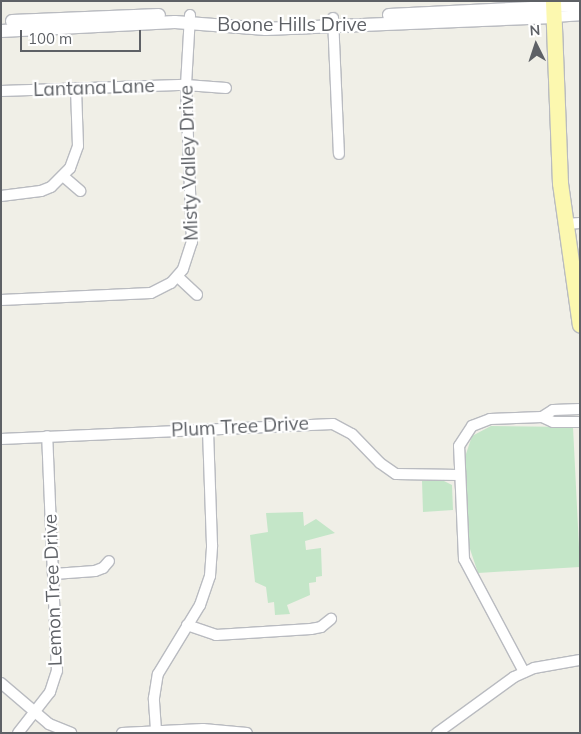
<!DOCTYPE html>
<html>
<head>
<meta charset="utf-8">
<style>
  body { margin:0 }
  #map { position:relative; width:581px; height:734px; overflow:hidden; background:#f0efe7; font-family:Mulish,sans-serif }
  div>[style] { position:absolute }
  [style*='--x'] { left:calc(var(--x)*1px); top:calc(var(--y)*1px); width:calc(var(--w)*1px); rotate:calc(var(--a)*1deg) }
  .green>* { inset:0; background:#c4e6c8 }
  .roads { filter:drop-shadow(1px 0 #b9bbc0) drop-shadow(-1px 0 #b9bbc0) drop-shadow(0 1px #b9bbc0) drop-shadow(0 -1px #b9bbc0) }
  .minor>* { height:10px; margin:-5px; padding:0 5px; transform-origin:5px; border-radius:5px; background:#fff }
  .tertiary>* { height:12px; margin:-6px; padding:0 6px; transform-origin:6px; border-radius:6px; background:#fff }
  .primary>* { height:15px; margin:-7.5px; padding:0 7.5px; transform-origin:7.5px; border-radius:7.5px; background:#fcf8af }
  span { translate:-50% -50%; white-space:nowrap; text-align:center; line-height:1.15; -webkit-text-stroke:4.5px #fff; paint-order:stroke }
  .street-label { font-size:19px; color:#5e6166 }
  .frame { position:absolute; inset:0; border:2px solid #5e6166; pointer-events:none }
  .north { position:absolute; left:511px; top:20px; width:50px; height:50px; -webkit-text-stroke:4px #fff; paint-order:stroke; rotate:356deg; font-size:14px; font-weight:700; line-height:20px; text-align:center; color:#5e6166 }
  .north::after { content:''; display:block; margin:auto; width:18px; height:22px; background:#5e6166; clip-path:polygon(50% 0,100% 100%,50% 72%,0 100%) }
  .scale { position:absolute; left:20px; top:30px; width:121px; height:22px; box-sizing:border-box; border:2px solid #5e6166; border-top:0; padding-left:6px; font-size:15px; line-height:18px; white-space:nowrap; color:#5e6166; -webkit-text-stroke:4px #fff; paint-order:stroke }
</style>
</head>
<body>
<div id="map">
  <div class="green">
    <i style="clip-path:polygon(491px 426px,573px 427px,580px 567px,478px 573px,469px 546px,465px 457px,472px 436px)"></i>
    <i style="clip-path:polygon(442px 480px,452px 485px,453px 510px,423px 512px,422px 481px)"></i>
    <i style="clip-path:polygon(303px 512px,304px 526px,316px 519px,335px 533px,305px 541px,306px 550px,321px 548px,322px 576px,316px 577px,316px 582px,309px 583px,310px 595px,287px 605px,290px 614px,275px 615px,274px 602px,268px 603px,266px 587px,255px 582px,250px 535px,268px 532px,266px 513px)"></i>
  </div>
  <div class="roads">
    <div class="minor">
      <i style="--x:553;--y:7;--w:27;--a:-2"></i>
      <i style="--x:554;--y:17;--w:26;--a:-4"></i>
      <i style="--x:333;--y:18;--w:136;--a:87.5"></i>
      <i style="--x:1;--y:91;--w:185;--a:-1.9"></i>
      <i style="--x:186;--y:85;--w:40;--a:4.3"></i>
      <i style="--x:63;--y:176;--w:23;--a:41"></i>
      <i style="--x:1;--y:196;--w:40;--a:-7.1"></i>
      <i style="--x:41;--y:191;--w:11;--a:-22"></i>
      <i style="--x:51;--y:187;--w:27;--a:-45"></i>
      <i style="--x:70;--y:168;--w:23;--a:-70"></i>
      <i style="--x:78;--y:146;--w:58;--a:-92"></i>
      <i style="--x:566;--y:224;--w:14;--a:-4"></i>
      <i style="--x:178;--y:277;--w:26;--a:43"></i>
      <i style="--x:1;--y:300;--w:150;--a:-2.7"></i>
      <i style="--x:151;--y:293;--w:22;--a:-27"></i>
      <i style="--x:171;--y:283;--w:18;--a:-49"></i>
      <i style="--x:183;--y:269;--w:28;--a:-72"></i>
      <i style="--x:192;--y:242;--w:157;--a:-92.2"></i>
      <i style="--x:186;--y:85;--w:70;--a:-86.7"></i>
      <i style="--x:542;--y:417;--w:13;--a:-32"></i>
      <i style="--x:553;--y:410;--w:27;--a:-2"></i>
      <i style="--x:1;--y:439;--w:332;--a:-2.6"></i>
      <i style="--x:333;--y:424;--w:21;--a:28"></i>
      <i style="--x:352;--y:434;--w:40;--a:46"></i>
      <i style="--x:380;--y:463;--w:19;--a:35"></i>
      <i style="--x:396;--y:474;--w:63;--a:0.9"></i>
      <i style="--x:54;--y:574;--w:41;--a:-4.2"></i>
      <i style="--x:95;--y:571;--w:9;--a:-21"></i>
      <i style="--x:103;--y:568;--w:9;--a:-49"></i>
      <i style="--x:187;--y:625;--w:31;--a:19"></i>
      <i style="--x:216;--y:635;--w:95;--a:-3.6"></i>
      <i style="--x:311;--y:629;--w:10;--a:-11"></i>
      <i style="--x:321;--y:627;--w:13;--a:-39"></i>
      <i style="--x:524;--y:672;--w:128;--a:-118"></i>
      <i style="--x:464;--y:559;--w:113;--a:-92.5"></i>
      <i style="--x:459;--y:446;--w:24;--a:-57"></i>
      <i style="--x:472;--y:426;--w:19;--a:-21"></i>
      <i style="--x:490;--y:419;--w:52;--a:-2.2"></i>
      <i style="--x:542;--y:417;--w:12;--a:24"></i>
      <i style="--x:553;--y:422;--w:27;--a:0"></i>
      <i style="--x:1;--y:683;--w:63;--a:40.5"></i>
      <i style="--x:49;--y:724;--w:24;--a:22"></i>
      <i style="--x:156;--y:730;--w:32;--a:-94"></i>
      <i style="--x:154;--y:698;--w:24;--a:-81"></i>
      <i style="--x:158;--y:674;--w:81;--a:-58.7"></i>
      <i style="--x:200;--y:605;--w:31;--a:-71"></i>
      <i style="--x:210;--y:576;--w:31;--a:-86"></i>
      <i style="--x:212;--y:545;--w:116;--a:-92"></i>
      <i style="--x:18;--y:733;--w:52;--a:-52"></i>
      <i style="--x:50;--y:692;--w:22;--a:-72"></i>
      <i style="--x:57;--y:671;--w:235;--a:-92.4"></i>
      <i style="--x:122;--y:733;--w:81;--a:-2.8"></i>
      <i style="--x:203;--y:729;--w:44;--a:5.2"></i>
      <i style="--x:437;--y:733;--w:95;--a:-36"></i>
      <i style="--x:514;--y:677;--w:22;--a:-24"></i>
      <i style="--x:534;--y:668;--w:47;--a:-9.9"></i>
    </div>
    <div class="tertiary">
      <i style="--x:389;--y:15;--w:164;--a:-2.8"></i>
      <i style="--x:12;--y:21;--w:147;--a:-2.3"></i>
      <i style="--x:1;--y:31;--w:174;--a:-3"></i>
      <i style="--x:175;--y:22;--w:91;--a:4.4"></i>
      <i style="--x:266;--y:29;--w:288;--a:-2.4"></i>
    </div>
    <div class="primary">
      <i style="--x:553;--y:1;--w:182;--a:87.8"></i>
      <i style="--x:560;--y:183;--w:143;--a:82"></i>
    </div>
  </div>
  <div class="street-label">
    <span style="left:292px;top:25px">Boone Hills Drive</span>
    <span style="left:94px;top:88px;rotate:-2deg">Lantana Lane</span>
    <span style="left:189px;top:163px;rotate:-92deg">Misty Valley Drive</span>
    <span style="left:240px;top:427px;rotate:-3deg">Plum Tree Drive</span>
    <span style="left:53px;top:590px;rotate:-92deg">Lemon Tree Drive</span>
  </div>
  <div class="frame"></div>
  <div class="north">N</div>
  <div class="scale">100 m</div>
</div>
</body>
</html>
